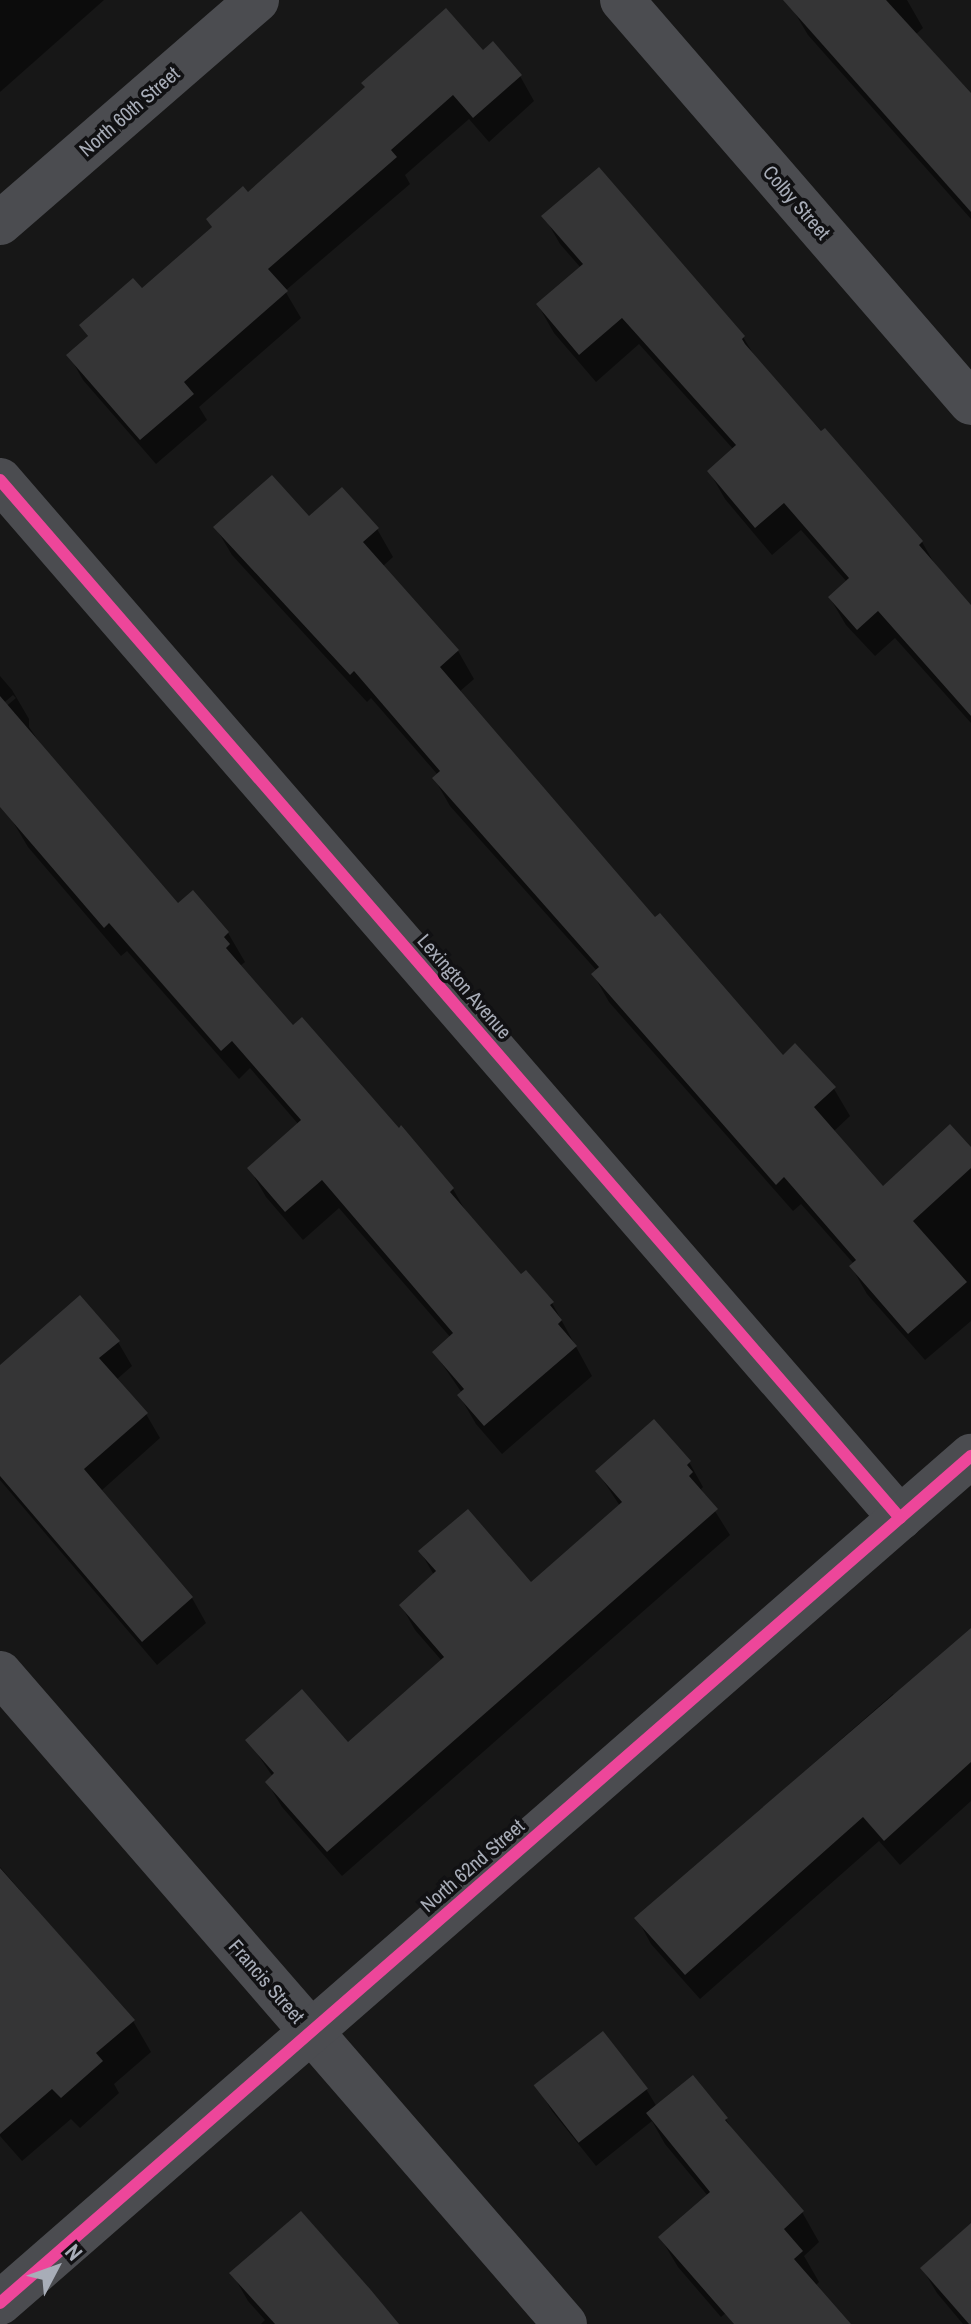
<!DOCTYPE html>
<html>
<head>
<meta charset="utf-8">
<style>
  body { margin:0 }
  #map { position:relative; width:971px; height:2324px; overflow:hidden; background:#171717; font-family:"Archivo Narrow",sans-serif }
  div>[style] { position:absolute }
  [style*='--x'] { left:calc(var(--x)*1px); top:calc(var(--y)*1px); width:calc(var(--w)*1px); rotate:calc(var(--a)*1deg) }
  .shadow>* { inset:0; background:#0007 }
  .building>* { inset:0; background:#353536; transform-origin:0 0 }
  .minor>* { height:44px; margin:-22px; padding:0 22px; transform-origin:22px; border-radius:22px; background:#4b4c50 }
  .cycleway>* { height:12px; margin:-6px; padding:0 6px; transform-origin:6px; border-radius:6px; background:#ed469a }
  span { translate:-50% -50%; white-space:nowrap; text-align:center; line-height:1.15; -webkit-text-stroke:7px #111113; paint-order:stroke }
  .street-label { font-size:20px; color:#a8adb8 }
  .north { position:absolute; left:16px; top:2228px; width:80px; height:80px; -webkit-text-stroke:6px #111113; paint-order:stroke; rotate:49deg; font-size:22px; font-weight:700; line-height:32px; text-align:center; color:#a8adb8 }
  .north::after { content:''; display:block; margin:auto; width:28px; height:36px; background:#a8adb8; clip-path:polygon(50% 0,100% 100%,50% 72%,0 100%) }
</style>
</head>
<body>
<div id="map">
  <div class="shadow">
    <i style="clip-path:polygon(0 0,104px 0,0 92px)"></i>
    <i style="clip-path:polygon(801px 0,907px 0,923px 28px,915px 35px,971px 96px,971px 219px,808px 35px,792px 8px)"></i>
    <i style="clip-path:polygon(483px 53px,520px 76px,534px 101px,489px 142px,469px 119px,405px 175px,410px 184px,285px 291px,301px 318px,199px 407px,207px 420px,156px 464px,83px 380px,69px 355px,89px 338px,82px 326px,142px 291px,248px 195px)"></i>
    <i style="clip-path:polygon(544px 216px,743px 337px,757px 360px,922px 542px,938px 570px,971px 611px,971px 723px,895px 638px,875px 656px,846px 625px,830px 598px,847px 582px,801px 530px,772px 555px,725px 499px,709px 471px,734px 450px,639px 344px,596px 382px,554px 333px,538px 305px,581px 268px,560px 244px)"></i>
    <i style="clip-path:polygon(309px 519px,377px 529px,393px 557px,383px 566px,458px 651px,474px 679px,459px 692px,655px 920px,783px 1057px,834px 1089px,850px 1116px,833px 1132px,882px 1189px,971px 1150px,971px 1321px,925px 1360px,867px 1294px,851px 1266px,854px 1264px,801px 1204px,793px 1211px,609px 1002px,593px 974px,597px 971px,450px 806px,434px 778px,438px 775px,371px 698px,367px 702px,232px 555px,216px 528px)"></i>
    <i style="clip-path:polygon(evenodd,0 676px,12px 690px,29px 719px,29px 727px,48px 755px,178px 906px,228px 933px,245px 962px,240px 966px,293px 1027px,398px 1131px,401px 1128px,453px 1189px,469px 1217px,521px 1277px,552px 1303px,592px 1376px,502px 1454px,476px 1424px,459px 1395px,462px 1393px,434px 1352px,451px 1338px,339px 1208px,303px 1240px,266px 1197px,249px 1168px,299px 1125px,250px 1068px,239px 1079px,127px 951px,121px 956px,28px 847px,0 800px,0 676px,13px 695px,16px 698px,3px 709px,0 706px,13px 695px)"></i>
    <i style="clip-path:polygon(118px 1342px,132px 1366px,116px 1380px,146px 1414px,160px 1438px,101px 1491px,192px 1598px,206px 1623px,157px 1665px,0 1480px,0 1367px)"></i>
    <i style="clip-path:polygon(689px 1462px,703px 1487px,701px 1489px,730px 1535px,342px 1876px,282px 1807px,267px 1782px,273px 1777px,248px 1740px,348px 1744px,442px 1661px,415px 1630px,401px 1605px,434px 1575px,420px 1551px,531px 1585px,620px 1506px,597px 1471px)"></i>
    <i style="clip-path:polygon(971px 1649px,971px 1801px,900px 1865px,879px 1841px,700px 1999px,651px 1944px,637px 1918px,893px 1694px,895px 1697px)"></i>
    <i style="clip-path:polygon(0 1867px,133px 2021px,151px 2052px,114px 2084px,119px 2093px,80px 2128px,71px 2119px,22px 2161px,0 2136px)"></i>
    <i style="clip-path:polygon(537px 2086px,646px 2089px,657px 2107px,726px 2119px,735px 2135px,802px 2212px,819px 2242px,804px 2256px,819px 2282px,815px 2286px,848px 2324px,740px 2324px,728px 2311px,721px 2317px,678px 2267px,660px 2237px,708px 2196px,665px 2144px,652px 2121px,596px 2166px,552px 2111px)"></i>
    <i style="clip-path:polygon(971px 2227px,971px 2324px,963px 2324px,937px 2293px,922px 2268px)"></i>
    <i style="clip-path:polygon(232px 2273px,395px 2324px,261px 2324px,265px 2320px,248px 2301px)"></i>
  </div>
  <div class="building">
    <i style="clip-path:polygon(783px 0,886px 0,971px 93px,971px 212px)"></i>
    <i style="clip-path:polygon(446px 8px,483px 50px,493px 41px,522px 75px,473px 118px,453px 95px,391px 150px,397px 157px,268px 269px,288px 291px,184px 382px,194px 394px,140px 440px,66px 355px,88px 336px,79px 325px,133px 278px,142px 288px,212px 227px,206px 219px,243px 186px,248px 192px,365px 87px,361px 83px)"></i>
    <i style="clip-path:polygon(599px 167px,745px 336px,742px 339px,745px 344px,821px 431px,825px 428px,923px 541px,919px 545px,971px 605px,971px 716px,878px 611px,857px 630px,828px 597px,849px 578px,784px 503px,755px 528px,707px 471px,736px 445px,622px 318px,579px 355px,536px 304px,583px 264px,541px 216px)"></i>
    <i style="clip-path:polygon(272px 475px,309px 516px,342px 487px,379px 528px,363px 542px,459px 650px,440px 667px,655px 917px,660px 913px,783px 1055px,795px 1043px,836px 1087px,814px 1107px,883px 1186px,950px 1124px,971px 1147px,971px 1168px,913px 1221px,967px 1282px,908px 1334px,849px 1266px,856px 1260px,784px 1177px,776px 1185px,591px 974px,599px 967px,432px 778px,440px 771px,354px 671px,350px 675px,213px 527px)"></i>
    <i style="clip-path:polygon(0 696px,178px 903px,193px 890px,229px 932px,224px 937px,230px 944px,226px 948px,293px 1025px,302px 1017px,399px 1128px,401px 1125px,454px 1188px,450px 1192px,521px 1274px,526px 1270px,554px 1302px,550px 1305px,562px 1320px,558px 1324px,577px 1346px,484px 1426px,457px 1395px,464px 1389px,432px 1352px,453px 1333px,322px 1180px,285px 1212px,247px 1168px,301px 1120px,232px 1041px,221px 1051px,109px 923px,104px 928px,0 807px)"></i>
    <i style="clip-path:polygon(80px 1295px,120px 1341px,99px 1358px,148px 1413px,84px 1469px,193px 1597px,142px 1642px,0 1476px,0 1365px)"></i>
    <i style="clip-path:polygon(654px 1419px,691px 1461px,687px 1465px,693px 1472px,689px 1476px,718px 1509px,327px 1852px,265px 1782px,274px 1773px,245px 1740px,302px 1689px,348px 1742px,444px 1657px,399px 1605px,436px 1571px,418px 1551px,468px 1509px,531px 1582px,622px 1502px,595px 1471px)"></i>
    <i style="clip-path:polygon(971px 1628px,971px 1762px,884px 1841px,863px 1817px,685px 1975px,634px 1918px)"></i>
    <i style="clip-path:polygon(0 1868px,135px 2020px,96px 2053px,103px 2061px,61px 2098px,52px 2089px,0 2134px)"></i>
    <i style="left:603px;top:2031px;width:73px;height:88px;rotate:52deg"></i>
    <i style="clip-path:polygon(693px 2075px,728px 2118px,725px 2120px,804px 2211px,784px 2229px,803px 2251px,794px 2259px,851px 2324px,734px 2324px,658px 2237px,710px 2192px,646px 2113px)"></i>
    <i style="clip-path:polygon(301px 2211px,370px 2289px,399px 2324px,275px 2324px,229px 2273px)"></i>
    <i style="clip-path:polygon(971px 2223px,971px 2324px,969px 2324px,920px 2268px)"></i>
  </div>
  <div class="minor">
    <i style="--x:622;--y:0;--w:533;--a:49.11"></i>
    <i style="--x:0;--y:223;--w:340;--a:-40.9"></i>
    <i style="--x:0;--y:480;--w:1374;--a:49.07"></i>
    <i style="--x:0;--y:1673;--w:862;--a:49.05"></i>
    <i style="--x:0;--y:2303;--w:1289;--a:-41.1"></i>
  </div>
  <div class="cycleway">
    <i style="--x:0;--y:480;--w:1374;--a:49.07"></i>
    <i style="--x:0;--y:2303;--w:1289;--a:-41.1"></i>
  </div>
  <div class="street-label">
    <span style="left:129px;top:111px;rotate:-41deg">North 60th Street</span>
    <span style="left:797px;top:202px;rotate:49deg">Colby Street</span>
    <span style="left:465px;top:986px;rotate:49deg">Lexington Avenue</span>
    <span style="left:472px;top:1865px;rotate:-41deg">North 62nd Street</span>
    <span style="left:267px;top:1981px;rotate:49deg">Francis Street</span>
  </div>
  <div class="north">N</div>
</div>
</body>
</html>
